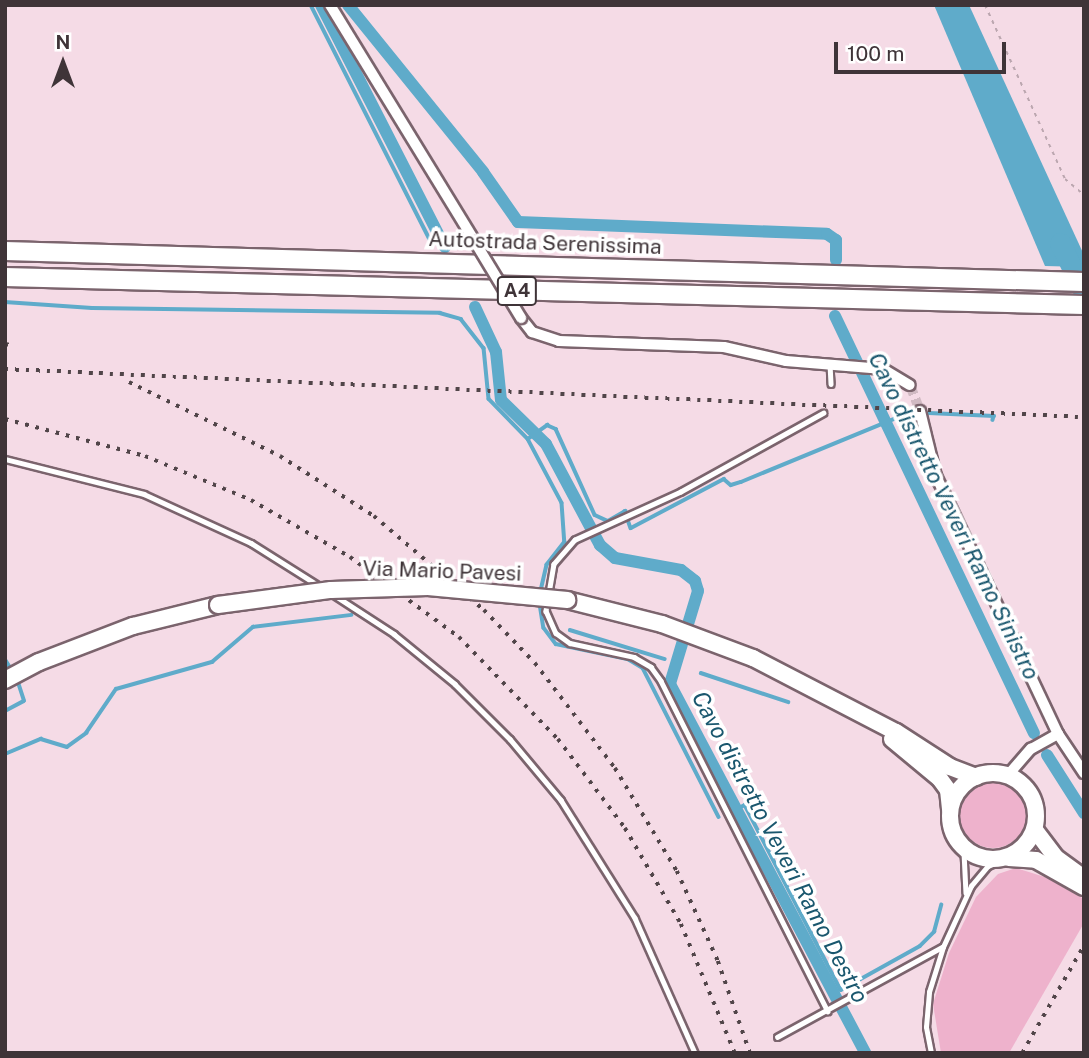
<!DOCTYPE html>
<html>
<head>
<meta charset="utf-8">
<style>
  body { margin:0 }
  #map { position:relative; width:1089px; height:1058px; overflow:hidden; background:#f5dbe6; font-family:"Public Sans",sans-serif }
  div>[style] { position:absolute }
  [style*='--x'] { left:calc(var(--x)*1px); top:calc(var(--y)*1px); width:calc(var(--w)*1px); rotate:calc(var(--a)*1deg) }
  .green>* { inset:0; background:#eeb2cc }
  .round { border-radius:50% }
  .water>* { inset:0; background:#5fabca }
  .stream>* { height:3.5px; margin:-1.75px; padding:0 1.75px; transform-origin:1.75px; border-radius:1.75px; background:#5fabca }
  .canal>* { height:12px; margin:-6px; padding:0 6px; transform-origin:6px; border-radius:6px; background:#5fabca }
  .river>* { height:21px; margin:-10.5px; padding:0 10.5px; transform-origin:10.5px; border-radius:10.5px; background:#5fabca }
  .minor-tunnel>* { height:10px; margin-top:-5px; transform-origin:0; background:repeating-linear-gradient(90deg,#d1bac3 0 10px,transparent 0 15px) }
  .path>* { height:2px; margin-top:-1px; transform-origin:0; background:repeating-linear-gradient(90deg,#bba6af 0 3.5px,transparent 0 8.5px) }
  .roads { filter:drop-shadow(2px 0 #7b646d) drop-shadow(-2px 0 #7b646d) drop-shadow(0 2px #7b646d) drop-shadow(0 -2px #7b646d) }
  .service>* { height:4.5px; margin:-2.25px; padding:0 2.25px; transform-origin:2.25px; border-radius:2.25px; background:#fff }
  .minor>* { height:10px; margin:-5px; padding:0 5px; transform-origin:5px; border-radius:5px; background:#fff }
  .primary>* { height:16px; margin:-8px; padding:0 8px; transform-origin:8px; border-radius:8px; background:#fff }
  .primary>.ring { margin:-8px; padding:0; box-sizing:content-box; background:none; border:16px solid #fff; border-radius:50% }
  .motorway>* { height:18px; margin:-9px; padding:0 9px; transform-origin:9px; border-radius:9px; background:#fff }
  .rail>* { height:3.5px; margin-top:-1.75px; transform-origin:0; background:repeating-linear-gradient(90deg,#514549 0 3.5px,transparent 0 10.5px) }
  .bridges { filter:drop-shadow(2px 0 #7b646d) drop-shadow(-2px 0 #7b646d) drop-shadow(0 2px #7b646d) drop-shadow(0 -2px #7b646d) }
  .minor-bridge>* { height:10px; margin:-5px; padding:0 5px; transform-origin:5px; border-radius:5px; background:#fff }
  .primary-bridge>* { height:16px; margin:-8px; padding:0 8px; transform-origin:8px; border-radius:8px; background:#fff }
  span { translate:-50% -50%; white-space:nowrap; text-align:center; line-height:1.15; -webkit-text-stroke:7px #fff; paint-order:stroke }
  .shield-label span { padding:2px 5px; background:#fff; border:2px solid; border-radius:5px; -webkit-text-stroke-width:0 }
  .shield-label { font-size:19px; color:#3f3438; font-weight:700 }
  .street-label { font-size:21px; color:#3f3438 }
  .water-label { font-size:23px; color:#1a576e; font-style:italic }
  .frame { position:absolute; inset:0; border:7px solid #3f3438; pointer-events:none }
  .north { position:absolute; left:28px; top:28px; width:70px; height:70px; -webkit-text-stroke:5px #fff; paint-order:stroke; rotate:0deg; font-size:19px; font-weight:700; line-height:28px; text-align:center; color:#3f3438 }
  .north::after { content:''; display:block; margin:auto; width:24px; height:32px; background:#3f3438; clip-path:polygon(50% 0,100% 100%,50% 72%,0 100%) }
  .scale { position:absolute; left:834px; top:42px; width:172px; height:32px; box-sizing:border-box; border:4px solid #3f3438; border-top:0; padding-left:9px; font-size:21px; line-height:24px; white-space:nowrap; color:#3f3438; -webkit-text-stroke:5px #fff; paint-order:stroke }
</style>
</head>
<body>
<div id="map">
  <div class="green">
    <i class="round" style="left:959px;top:780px;width:68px;height:68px"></i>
    <i style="clip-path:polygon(1016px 868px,1048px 878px,1084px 899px,1084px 923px,1009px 1053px,941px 1053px,933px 1004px,949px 953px,976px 897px,998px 874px)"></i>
  </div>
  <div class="water">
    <i style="clip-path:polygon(934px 5px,969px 5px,1084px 255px,1084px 267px,1045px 266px)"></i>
  </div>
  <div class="stream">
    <i style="--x:311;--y:5;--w:266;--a:63.1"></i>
    <i style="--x:5;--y:302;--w:87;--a:3.9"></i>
    <i style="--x:92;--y:308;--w:348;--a:0.8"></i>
    <i style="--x:440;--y:313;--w:22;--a:16"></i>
    <i style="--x:461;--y:319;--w:37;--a:52"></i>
    <i style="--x:484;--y:348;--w:51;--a:84.4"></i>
    <i style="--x:489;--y:399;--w:56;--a:45.7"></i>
    <i style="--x:528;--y:439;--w:72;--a:62"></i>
    <i style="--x:562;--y:503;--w:39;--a:86"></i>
    <i style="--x:565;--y:542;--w:29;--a:128"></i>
    <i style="--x:547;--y:565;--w:28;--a:103"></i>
    <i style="--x:929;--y:413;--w:65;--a:2.6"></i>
    <i style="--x:994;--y:416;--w:4;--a:104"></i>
    <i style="--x:528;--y:439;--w:24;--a:-36"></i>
    <i style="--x:547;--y:425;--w:10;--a:24"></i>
    <i style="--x:556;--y:429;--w:94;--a:65.6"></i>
    <i style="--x:595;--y:515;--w:14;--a:25"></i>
    <i style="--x:608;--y:521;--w:20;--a:-30"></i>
    <i style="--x:625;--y:511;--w:18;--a:71"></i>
    <i style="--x:631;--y:528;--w:105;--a:-27.8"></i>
    <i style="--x:724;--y:479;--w:9;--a:41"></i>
    <i style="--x:731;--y:485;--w:10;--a:-17"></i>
    <i style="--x:741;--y:482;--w:181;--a:-22.4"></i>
    <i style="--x:540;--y:604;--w:24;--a:81"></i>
    <i style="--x:544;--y:628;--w:20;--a:53"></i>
    <i style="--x:556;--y:644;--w:74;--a:11.8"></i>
    <i style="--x:628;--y:659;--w:17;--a:31"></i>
    <i style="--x:643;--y:668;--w:167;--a:63"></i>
    <i style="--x:570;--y:630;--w:99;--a:17"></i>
    <i style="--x:5;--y:659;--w:15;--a:58"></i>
    <i style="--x:701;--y:673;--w:92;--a:18.4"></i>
    <i style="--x:5;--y:711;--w:21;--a:-28"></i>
    <i style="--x:24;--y:701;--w:23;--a:-108"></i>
    <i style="--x:5;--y:754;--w:39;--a:-23"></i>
    <i style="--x:41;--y:739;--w:27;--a:17"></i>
    <i style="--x:67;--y:747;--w:24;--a:-36"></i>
    <i style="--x:86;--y:733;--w:53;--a:-55.7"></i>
    <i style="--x:116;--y:689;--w:100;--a:-15.7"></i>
    <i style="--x:212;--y:662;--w:54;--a:-40.5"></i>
    <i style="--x:253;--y:627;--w:99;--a:-7"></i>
    <i style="--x:739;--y:808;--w:7;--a:-27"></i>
    <i style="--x:745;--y:805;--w:208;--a:62.6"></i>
    <i style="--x:841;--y:990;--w:90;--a:-29.1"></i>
    <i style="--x:920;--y:946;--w:20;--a:-45"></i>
    <i style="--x:934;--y:932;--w:28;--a:-75"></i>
  </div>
  <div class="canal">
    <i style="--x:321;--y:5;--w:272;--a:62.9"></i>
    <i style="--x:348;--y:5;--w:215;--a:51"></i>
    <i style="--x:483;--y:172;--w:61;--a:55"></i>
    <i style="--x:518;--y:222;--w:309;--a:2.2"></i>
    <i style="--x:827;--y:234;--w:11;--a:34"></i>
    <i style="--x:836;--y:240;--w:20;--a:90"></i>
    <i style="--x:475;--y:307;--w:50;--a:65"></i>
    <i style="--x:496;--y:352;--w:48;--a:84.1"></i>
    <i style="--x:501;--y:400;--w:63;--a:44.4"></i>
    <i style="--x:546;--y:444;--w:115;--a:61.9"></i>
    <i style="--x:600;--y:545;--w:20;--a:41"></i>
    <i style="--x:615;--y:558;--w:67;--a:10.3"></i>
    <i style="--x:681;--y:570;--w:18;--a:38"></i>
    <i style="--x:695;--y:581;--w:10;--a:73"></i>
    <i style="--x:698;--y:591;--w:97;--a:106.8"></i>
    <i style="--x:670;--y:684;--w:417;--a:62.1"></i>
    <i style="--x:835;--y:316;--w:462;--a:64.5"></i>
    <i style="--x:1047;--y:755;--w:69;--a:57.5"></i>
  </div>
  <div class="river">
    <i style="--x:1060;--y:243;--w:55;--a:63.9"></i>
  </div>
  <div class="minor-tunnel">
    <i style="--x:910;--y:385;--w:28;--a:69"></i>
  </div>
  <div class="path">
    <i style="--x:985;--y:5;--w:192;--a:65.3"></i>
    <i style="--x:1065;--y:179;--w:25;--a:40"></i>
  </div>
  <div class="roads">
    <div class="service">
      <i style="--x:830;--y:364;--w:20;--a:87"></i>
      <i style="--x:824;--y:413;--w:163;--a:151.1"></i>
      <i style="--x:681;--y:492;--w:116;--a:155.6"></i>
      <i style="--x:575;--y:540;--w:32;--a:131"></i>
      <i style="--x:554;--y:564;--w:48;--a:99.7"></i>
      <i style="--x:546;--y:611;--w:24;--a:66"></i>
      <i style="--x:556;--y:633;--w:17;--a:36"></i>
      <i style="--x:570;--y:643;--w:66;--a:12.3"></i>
      <i style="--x:634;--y:657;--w:20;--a:30"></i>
      <i style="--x:651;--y:667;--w:17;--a:54"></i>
      <i style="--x:661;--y:681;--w:370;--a:63.2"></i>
      <i style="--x:5;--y:459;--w:143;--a:14.1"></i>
      <i style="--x:144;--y:494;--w:118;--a:24.6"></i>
      <i style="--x:251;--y:543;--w:83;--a:32.2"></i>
      <i style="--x:334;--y:595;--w:72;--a:33"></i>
      <i style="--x:394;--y:634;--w:79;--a:39.3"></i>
      <i style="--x:455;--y:684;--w:78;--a:45"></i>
      <i style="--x:510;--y:739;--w:80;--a:50.1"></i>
      <i style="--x:561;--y:800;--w:139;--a:57.9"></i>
      <i style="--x:635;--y:918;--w:148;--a:66"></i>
      <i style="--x:955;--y:838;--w:17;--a:57"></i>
      <i style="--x:964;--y:852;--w:41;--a:87.2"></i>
      <i style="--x:777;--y:1037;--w:188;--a:-28.6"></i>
      <i style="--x:931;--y:1053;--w:26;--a:-101"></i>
      <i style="--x:926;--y:1027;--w:35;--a:-85"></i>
      <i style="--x:929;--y:992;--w:47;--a:-72.7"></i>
      <i style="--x:943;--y:947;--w:67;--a:-65.3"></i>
      <i style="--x:971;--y:886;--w:26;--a:-50"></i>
      <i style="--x:988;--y:866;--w:17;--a:-24"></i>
    </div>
    <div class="minor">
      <i style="--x:330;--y:5;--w:278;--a:58.5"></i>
      <i style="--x:521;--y:318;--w:18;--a:52"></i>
      <i style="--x:532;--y:332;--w:28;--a:18"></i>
      <i style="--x:559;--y:341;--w:165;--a:2.1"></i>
      <i style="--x:724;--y:347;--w:64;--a:12.7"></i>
      <i style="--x:786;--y:361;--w:97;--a:4.7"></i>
      <i style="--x:883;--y:369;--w:31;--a:31"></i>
      <i style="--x:920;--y:411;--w:67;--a:76.2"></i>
      <i style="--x:936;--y:476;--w:285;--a:64.7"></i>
      <i style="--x:1058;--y:734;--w:47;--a:56.3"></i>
      <i style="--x:1008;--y:775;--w:35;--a:-49"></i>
      <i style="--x:1031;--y:749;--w:31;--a:-29"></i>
    </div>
    <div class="primary">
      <i style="--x:567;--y:600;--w:98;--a:14.2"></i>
      <i style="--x:662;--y:624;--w:97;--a:20.5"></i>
      <i style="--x:753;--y:658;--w:161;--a:27.4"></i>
      <i style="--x:896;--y:732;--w:64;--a:32.9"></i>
      <i style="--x:950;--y:767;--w:28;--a:21"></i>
      <i style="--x:5;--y:680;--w:38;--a:-28"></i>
      <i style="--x:39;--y:662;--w:101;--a:-21"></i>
      <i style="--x:133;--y:626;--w:88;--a:-13.9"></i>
      <i style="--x:892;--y:739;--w:62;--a:39.8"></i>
      <i style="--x:940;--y:779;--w:14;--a:54"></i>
      <i style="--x:948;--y:790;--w:19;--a:84"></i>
      <i class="ring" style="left:950px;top:773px;width:70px;height:70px"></i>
      <i style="--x:1035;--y:830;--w:34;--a:53"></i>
      <i style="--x:1055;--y:857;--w:36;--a:36"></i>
      <i style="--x:1009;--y:858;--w:27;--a:4"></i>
      <i style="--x:1036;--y:860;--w:55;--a:29.4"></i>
    </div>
    <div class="motorway">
      <i style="--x:5;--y:251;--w:1079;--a:1.65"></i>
      <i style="--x:5;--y:277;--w:1079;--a:1.49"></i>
    </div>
  </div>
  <div class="rail">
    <i style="--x:5;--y:344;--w:6;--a:9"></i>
    <i style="--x:5;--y:369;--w:1080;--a:2.55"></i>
    <i style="--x:129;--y:382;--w:168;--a:26.1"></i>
    <i style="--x:280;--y:456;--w:112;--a:32.6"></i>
    <i style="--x:374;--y:516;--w:145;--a:40.5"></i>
    <i style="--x:484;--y:610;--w:74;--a:46.1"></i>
    <i style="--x:535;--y:663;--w:132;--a:52.7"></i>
    <i style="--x:615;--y:768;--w:120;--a:59"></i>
    <i style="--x:677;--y:871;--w:99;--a:65.5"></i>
    <i style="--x:718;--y:961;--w:97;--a:70.8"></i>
    <i style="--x:5;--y:419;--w:145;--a:14.8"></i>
    <i style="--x:145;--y:456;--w:115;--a:22.5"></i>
    <i style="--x:251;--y:500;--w:114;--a:29.9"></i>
    <i style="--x:350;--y:557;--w:135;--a:36.3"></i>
    <i style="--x:459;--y:637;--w:142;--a:45.9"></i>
    <i style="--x:558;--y:739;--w:111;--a:53"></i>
    <i style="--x:625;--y:828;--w:111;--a:59.7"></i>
    <i style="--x:681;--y:924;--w:140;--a:67.3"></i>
    <i style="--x:1022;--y:1053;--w:125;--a:-60.1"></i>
  </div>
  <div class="bridges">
    <div class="minor-bridge">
      <i style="--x:475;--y:242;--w:89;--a:58.8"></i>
    </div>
    <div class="primary-bridge">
      <i style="--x:218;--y:605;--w:114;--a:-7.6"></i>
      <i style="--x:331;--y:590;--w:97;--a:-1.8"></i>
      <i style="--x:428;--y:587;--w:140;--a:5.3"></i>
    </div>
  </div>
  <div class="shield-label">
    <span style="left:517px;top:291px">A4</span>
  </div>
  <div class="street-label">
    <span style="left:545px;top:243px;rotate:2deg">Autostrada Serenissima</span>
    <span style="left:442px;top:571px;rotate:2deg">Via Mario Pavesi</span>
  </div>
  <div class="water-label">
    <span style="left:954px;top:516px;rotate:64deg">Cavo distretto Veveri Ramo Sinistro</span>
    <span style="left:780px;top:847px;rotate:62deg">Cavo distretto Veveri Ramo Destro</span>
  </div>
  <div class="frame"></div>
  <div class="north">N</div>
  <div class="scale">100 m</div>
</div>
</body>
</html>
